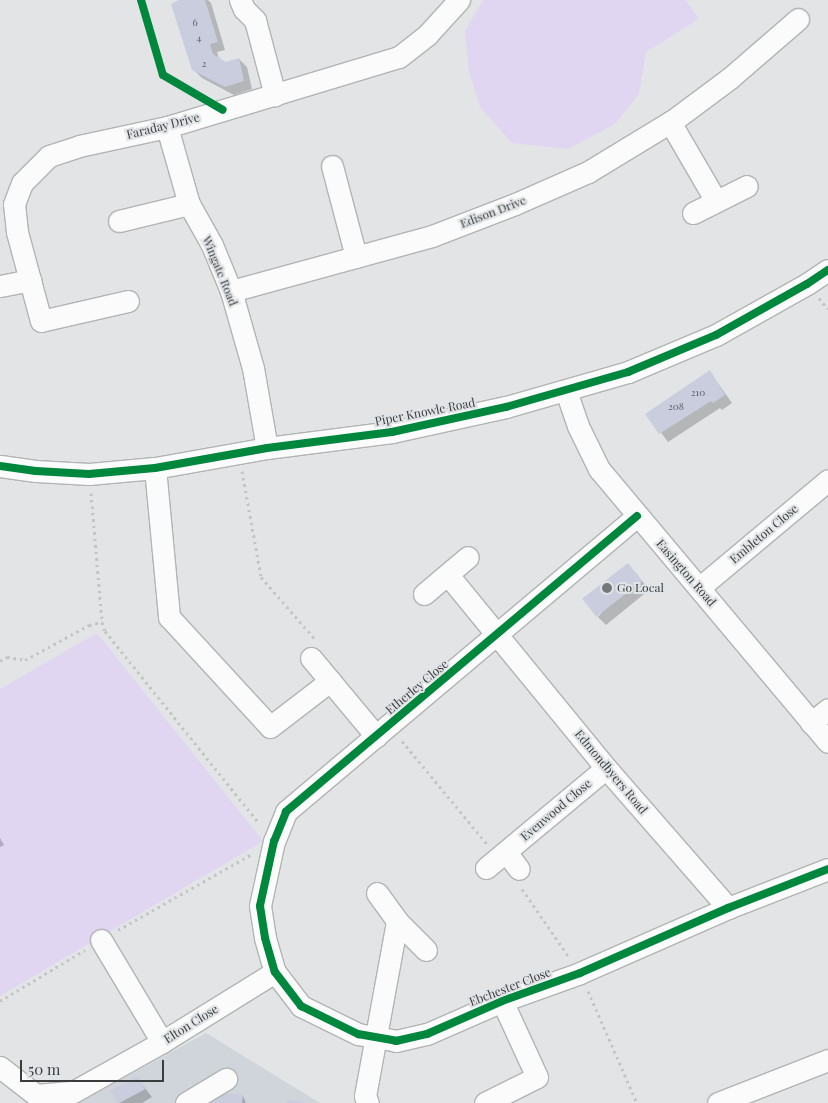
<!DOCTYPE html>
<html>
<head>
<meta charset="utf-8">
<style>
  body { margin:0 }
  #map { position:relative; width:828px; height:1103px; overflow:hidden; background:#e2e4e6; font-family:"Playfair Display",serif }
  div>[style] { position:absolute }
  [style*='--x'] { left:calc(var(--x)*1px); top:calc(var(--y)*1px); width:calc(var(--w)*1px); rotate:calc(var(--a)*1deg) }
  .built>* { inset:0; background:#cfd5da }
  .green>* { inset:0; background:#e1d6f2 }
  .shadow>* { inset:0; background:#0003 }
  .building>* { inset:0; background:#c9cdde; transform-origin:0 0 }
  .path>* { height:3px; margin-top:-1.5px; transform-origin:0; background:repeating-linear-gradient(90deg,#c4c4c5 0 2.5px,transparent 0 6.5px) }
  .roads { filter:drop-shadow(1px 0 #b2b4b4) drop-shadow(-1px 0 #b2b4b4) drop-shadow(0 1px #b2b4b4) drop-shadow(0 -1px #b2b4b4) }
  .minor>* { height:21px; margin:-10.5px; padding:0 10.5px; transform-origin:10.5px; border-radius:10.5px; background:#fbfbfb }
  .cycleway>* { height:8px; margin:-4px; padding:0 4px; transform-origin:4px; border-radius:4px; background:#00873e }
  .dots>* { width:14px; height:14px; translate:-50% -50%; box-sizing:border-box; border:2px solid #e1e4e7; border-radius:50% }
  span { translate:-50% -50%; white-space:nowrap; text-align:center; line-height:1.15; -webkit-text-stroke:4px #e1e4e7; paint-order:stroke }
  .number-label { font-size:10px; color:#5e6065 }
  .number-label span { -webkit-text-stroke-width:0 }
  .street-label { font-size:12px; color:#3a3c3d }
  .poi-label { font-size:12px; color:#3a3c3d }
  .left { translate:0 -50%; text-align:left }
  .scale { position:absolute; left:20px; top:1060px; width:144px; height:22px; box-sizing:border-box; border:2px solid #3a3c3d; border-top:0; padding-left:6px; font-size:15px; line-height:18px; white-space:nowrap; color:#3a3c3d; -webkit-text-stroke:4px #e1e4e7; paint-order:stroke }
</style>
</head>
<body>
<div id="map">
  <div class="built">
    <i style="clip-path:polygon(206px 1033px,320px 1103px,79px 1103px)"></i>
  </div>
  <div class="green">
    <i style="clip-path:polygon(483px 0,686px 0,699px 19px,646px 52px,639px 94px,615px 124px,568px 149px,512px 143px,480px 107px,469px 72px,465px 31px)"></i>
    <i style="clip-path:polygon(97px 633px,263px 841px,0 996px,0 689px)"></i>
  </div>
  <div class="shadow">
    <i style="clip-path:polygon(180px 0,208px 0,211px 3px,225px 50px,217px 52px,219px 59px,226px 63px,239px 59px,247px 67px,252px 89px,234px 95px,202px 78px,193px 69px)"></i>
    <i style="clip-path:polygon(710px 372px,732px 403px,722px 410px,720px 408px,668px 442px,647px 414px)"></i>
    <i style="clip-path:polygon(636px 573px,649px 590px,606px 625px,598px 617px)"></i>
    <i style="clip-path:polygon(0 838px,4px 845px,0 847px)"></i>
    <i style="clip-path:polygon(137px 1078px,152px 1097px,142px 1103px,119px 1103px,112px 1092px)"></i>
    <i style="clip-path:polygon(243px 1096px,246px 1103px,214px 1103px)"></i>
  </div>
  <div class="building">
    <i style="clip-path:polygon(179px 0,205px 0,218px 42px,210px 44px,213px 54px,226px 62px,239px 58px,244px 81px,225px 87px,192px 70px,171px 4px)"></i>
    <i style="clip-path:polygon(710px 370px,725px 395px,713px 403px,711px 401px,659px 434px,645px 414px)"></i>
    <i style="left:628px;top:563px;width:23px;height:58px;rotate:52deg"></i>
    <i style="left:138px;top:1076px;width:15px;height:31px;rotate:62deg"></i>
    <i style="clip-path:polygon(213px 1092px,243px 1095px,242px 1103px,212px 1103px)"></i>
    <i style="clip-path:polygon(287px 1100px,302px 1102px,302px 1103px,287px 1103px)"></i>
  </div>
  <div class="path">
    <i style="--x:819;--y:298;--w:14;--a:51"></i>
    <i style="--x:242;--y:471;--w:108;--a:79.8"></i>
    <i style="--x:261;--y:577;--w:81;--a:49"></i>
    <i style="--x:91;--y:493;--w:129;--a:85.1"></i>
    <i style="--x:0;--y:661;--w:8;--a:-30"></i>
    <i style="--x:7;--y:657;--w:18;--a:9"></i>
    <i style="--x:25;--y:660;--w:73;--a:-28.7"></i>
    <i style="--x:89;--y:625;--w:13;--a:-13"></i>
    <i style="--x:102;--y:622;--w:9;--a:72"></i>
    <i style="--x:105;--y:631;--w:246;--a:51.3"></i>
    <i style="--x:402;--y:741;--w:134;--a:50.5"></i>
    <i style="--x:522;--y:889;--w:83;--a:55.3"></i>
    <i style="--x:118;--y:930;--w:154;--a:-29.6"></i>
    <i style="--x:588;--y:991;--w:122;--a:66.4"></i>
    <i style="--x:0;--y:1001;--w:99;--a:-31"></i>
  </div>
  <div class="roads">
    <div class="minor">
      <i style="--x:240;--y:0;--w:10;--a:66"></i>
      <i style="--x:244;--y:9;--w:16;--a:45"></i>
      <i style="--x:255;--y:20;--w:78;--a:75.1"></i>
      <i style="--x:670;--y:122;--w:91;--a:59.8"></i>
      <i style="--x:167;--y:127;--w:80;--a:74.1"></i>
      <i style="--x:189;--y:204;--w:47;--a:60.7"></i>
      <i style="--x:212;--y:245;--w:50;--a:67.6"></i>
      <i style="--x:231;--y:291;--w:80;--a:74.1"></i>
      <i style="--x:253;--y:368;--w:81;--a:80.1"></i>
      <i style="--x:332;--y:166;--w:94;--a:75.2"></i>
      <i style="--x:693;--y:213;--w:60;--a:-26.6"></i>
      <i style="--x:119;--y:221;--w:72;--a:-13.7"></i>
      <i style="--x:0;--y:286;--w:31;--a:-11"></i>
      <i style="--x:231;--y:291;--w:208;--a:-15.3"></i>
      <i style="--x:432;--y:236;--w:89;--a:-21.1"></i>
      <i style="--x:515;--y:204;--w:80;--a:-23.7"></i>
      <i style="--x:588;--y:172;--w:102;--a:-31.3"></i>
      <i style="--x:675;--y:119;--w:69;--a:-36.7"></i>
      <i style="--x:730;--y:78;--w:90;--a:-40.9"></i>
      <i style="--x:128;--y:301;--w:89;--a:167.1"></i>
      <i style="--x:41;--y:321;--w:92;--a:-105.1"></i>
      <i style="--x:17;--y:232;--w:28;--a:-96"></i>
      <i style="--x:14;--y:204;--w:22;--a:-69"></i>
      <i style="--x:22;--y:183;--w:38;--a:-45"></i>
      <i style="--x:49;--y:156;--w:32;--a:-18"></i>
      <i style="--x:79;--y:146;--w:90;--a:-12.2"></i>
      <i style="--x:167;--y:127;--w:242;--a:-16.8"></i>
      <i style="--x:399;--y:57;--w:37;--a:-38"></i>
      <i style="--x:428;--y:34;--w:46;--a:-47.6"></i>
      <i style="--x:566;--y:391;--w:37;--a:71"></i>
      <i style="--x:578;--y:426;--w:48;--a:64"></i>
      <i style="--x:599;--y:469;--w:356;--a:50"></i>
      <i style="--x:0;--y:466;--w:36;--a:8"></i>
      <i style="--x:36;--y:471;--w:53;--a:3.2"></i>
      <i style="--x:89;--y:474;--w:66;--a:-5.2"></i>
      <i style="--x:155;--y:468;--w:114;--a:-10.1"></i>
      <i style="--x:267;--y:448;--w:126;--a:-7.3"></i>
      <i style="--x:392;--y:432;--w:117;--a:-12.4"></i>
      <i style="--x:506;--y:407;--w:127;--a:-16"></i>
      <i style="--x:628;--y:372;--w:95;--a:-22.8"></i>
      <i style="--x:716;--y:335;--w:104;--a:-29.3"></i>
      <i style="--x:807;--y:284;--w:25;--a:-34"></i>
      <i style="--x:155;--y:468;--w:150;--a:84.6"></i>
      <i style="--x:169;--y:617;--w:149;--a:47.4"></i>
      <i style="--x:270;--y:727;--w:76;--a:-37.5"></i>
      <i style="--x:637;--y:516;--w:459;--a:139.9"></i>
      <i style="--x:286;--y:812;--w:31;--a:112"></i>
      <i style="--x:274;--y:841;--w:66;--a:102.2"></i>
      <i style="--x:260;--y:906;--w:32;--a:81"></i>
      <i style="--x:265;--y:938;--w:35;--a:74"></i>
      <i style="--x:275;--y:972;--w:43;--a:52.6"></i>
      <i style="--x:301;--y:1006;--w:64;--a:26.2"></i>
      <i style="--x:358;--y:1034;--w:39;--a:10"></i>
      <i style="--x:396;--y:1041;--w:32;--a:-13"></i>
      <i style="--x:427;--y:1034;--w:82;--a:-23.7"></i>
      <i style="--x:502;--y:1001;--w:83;--a:-19.7"></i>
      <i style="--x:580;--y:973;--w:162;--a:-23.7"></i>
      <i style="--x:728;--y:908;--w:107;--a:-21.3"></i>
      <i style="--x:448;--y:575;--w:249;--a:50.7"></i>
      <i style="--x:606;--y:768;--w:186;--a:48.9"></i>
      <i style="--x:699;--y:588;--w:168;--a:-39.9"></i>
      <i style="--x:424;--y:594;--w:57;--a:-40.1"></i>
      <i style="--x:311;--y:658;--w:102;--a:50.2"></i>
      <i style="--x:811;--y:723;--w:22;--a:-39"></i>
      <i style="--x:506;--y:852;--w:21;--a:53"></i>
      <i style="--x:486;--y:868;--w:156;--a:-39.8"></i>
      <i style="--x:377;--y:893;--w:34;--a:54"></i>
      <i style="--x:397;--y:921;--w:41;--a:45"></i>
      <i style="--x:101;--y:940;--w:119;--a:59.1"></i>
      <i style="--x:0;--y:1067;--w:46;--a:37.9"></i>
      <i style="--x:36;--y:1095;--w:37;--a:-5"></i>
      <i style="--x:73;--y:1092;--w:102;--a:-29.3"></i>
      <i style="--x:162;--y:1042;--w:133;--a:-31.8"></i>
      <i style="--x:186;--y:1103;--w:47;--a:-31"></i>
      <i style="--x:368;--y:1103;--w:8;--a:-113"></i>
      <i style="--x:365;--y:1096;--w:178;--a:-79.6"></i>
      <i style="--x:485;--y:1103;--w:58;--a:-26.6"></i>
      <i style="--x:537;--y:1077;--w:84;--a:-114.7"></i>
      <i style="--x:718;--y:1103;--w:118;--a:-21.4"></i>
    </div>
  </div>
  <div class="cycleway">
    <i style="--x:141;--y:0;--w:78;--a:73.7"></i>
    <i style="--x:163;--y:75;--w:69;--a:30.3"></i>
    <i style="--x:0;--y:466;--w:36;--a:8"></i>
    <i style="--x:36;--y:471;--w:53;--a:3.2"></i>
    <i style="--x:89;--y:474;--w:66;--a:-5.2"></i>
    <i style="--x:155;--y:468;--w:114;--a:-10.1"></i>
    <i style="--x:267;--y:448;--w:126;--a:-7.3"></i>
    <i style="--x:392;--y:432;--w:117;--a:-12.4"></i>
    <i style="--x:506;--y:407;--w:127;--a:-16"></i>
    <i style="--x:628;--y:372;--w:95;--a:-22.8"></i>
    <i style="--x:716;--y:335;--w:104;--a:-29.3"></i>
    <i style="--x:807;--y:284;--w:25;--a:-34"></i>
    <i style="--x:637;--y:516;--w:459;--a:139.9"></i>
    <i style="--x:286;--y:812;--w:31;--a:112"></i>
    <i style="--x:274;--y:841;--w:66;--a:102.2"></i>
    <i style="--x:260;--y:906;--w:32;--a:81"></i>
    <i style="--x:265;--y:938;--w:35;--a:74"></i>
    <i style="--x:275;--y:972;--w:43;--a:52.6"></i>
    <i style="--x:301;--y:1006;--w:64;--a:26.2"></i>
    <i style="--x:358;--y:1034;--w:39;--a:10"></i>
    <i style="--x:396;--y:1041;--w:32;--a:-13"></i>
    <i style="--x:427;--y:1034;--w:82;--a:-23.7"></i>
    <i style="--x:502;--y:1001;--w:83;--a:-19.7"></i>
    <i style="--x:580;--y:973;--w:162;--a:-23.7"></i>
    <i style="--x:728;--y:908;--w:107;--a:-21.3"></i>
  </div>
  <div class="dots">
    <i style="left:607px;top:588px;background:#757778"></i>
  </div>
  <div class="number-label">
    <span style="left:195px;top:23px">6</span>
    <span style="left:199px;top:38px">4</span>
    <span style="left:204px;top:64px">2</span>
    <span style="left:698px;top:393px">210</span>
    <span style="left:676px;top:407px">208</span>
  </div>
  <div class="street-label">
    <span style="left:163px;top:126px;rotate:-14deg">Faraday Drive</span>
    <span style="left:493px;top:212px;rotate:-21deg">Edison Drive</span>
    <span style="left:220px;top:271px;rotate:68deg">Wingate Road</span>
    <span style="left:425px;top:412px;rotate:-11deg">Piper Knowle Road</span>
    <span style="left:764px;top:534px;rotate:-40deg">Embleton Close</span>
    <span style="left:686px;top:573px;rotate:49deg">Easington Road</span>
    <span style="left:417px;top:687px;rotate:-40deg">Etherley Close</span>
    <span style="left:611px;top:772px;rotate:50deg">Edmondbyers Road</span>
    <span style="left:556px;top:810px;rotate:-40deg">Evenwood Close</span>
    <span style="left:510px;top:987px;rotate:-21deg">Ebchester Close</span>
    <span style="left:191px;top:1024px;rotate:-32deg">Elton Close</span>
  </div>
  <div class="poi-label">
    <span class="left" style="left:617px;top:588px">Go Local</span>
  </div>
  <div class="scale">50 m</div>
</div>
</body>
</html>
